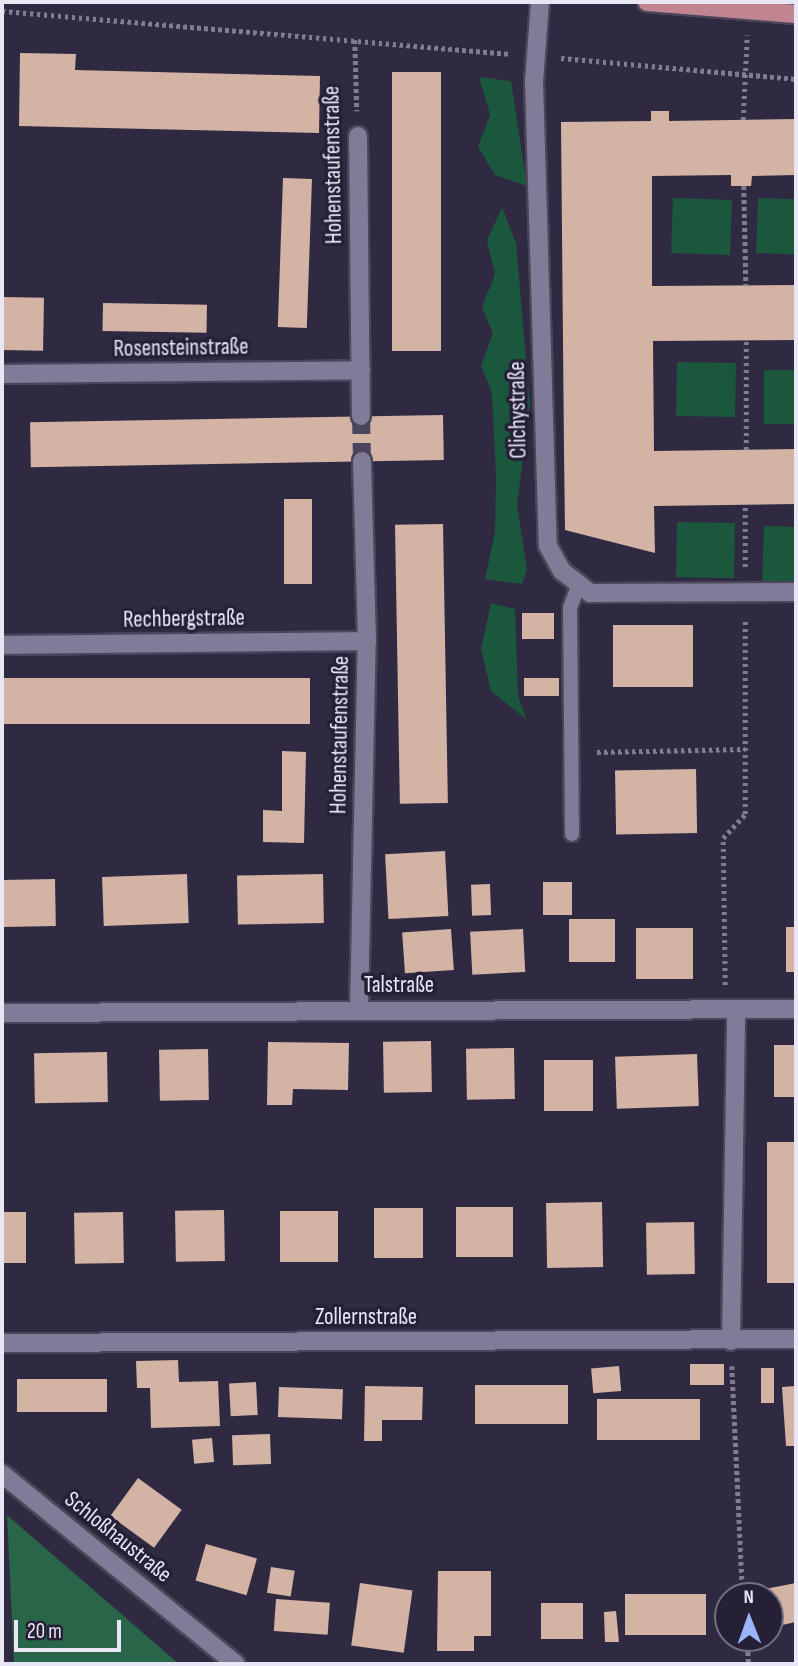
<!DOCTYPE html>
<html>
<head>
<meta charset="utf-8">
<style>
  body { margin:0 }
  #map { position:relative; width:798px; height:1666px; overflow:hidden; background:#2f2a42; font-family:"Sofia Sans Condensed",sans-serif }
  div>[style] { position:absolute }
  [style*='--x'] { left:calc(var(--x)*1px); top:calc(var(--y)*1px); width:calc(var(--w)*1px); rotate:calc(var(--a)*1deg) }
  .green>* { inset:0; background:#1a573c; transform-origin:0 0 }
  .forest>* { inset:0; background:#296549 }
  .building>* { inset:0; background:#d3b3a4; transform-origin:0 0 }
  .street-tunnel>* { height:18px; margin-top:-9px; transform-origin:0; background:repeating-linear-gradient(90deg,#4b465d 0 18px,transparent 0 27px) }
  .path>* { height:4.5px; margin-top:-2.25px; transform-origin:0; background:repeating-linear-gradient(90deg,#807c91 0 3.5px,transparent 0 7px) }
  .roads { filter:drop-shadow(2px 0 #4a4559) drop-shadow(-2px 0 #4a4559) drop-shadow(0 2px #4a4559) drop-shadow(0 -2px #4a4559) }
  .lane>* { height:14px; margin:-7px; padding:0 7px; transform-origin:7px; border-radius:7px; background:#807b97 }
  .street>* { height:18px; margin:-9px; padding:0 9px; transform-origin:9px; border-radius:9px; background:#807b97 }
  .primary>* { height:18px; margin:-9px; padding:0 9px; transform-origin:9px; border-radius:9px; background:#c18591 }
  span { translate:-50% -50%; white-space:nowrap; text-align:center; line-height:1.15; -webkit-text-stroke:7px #262037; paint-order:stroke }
  .street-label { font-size:23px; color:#e9e6f6 }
  .frame { position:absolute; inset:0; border:4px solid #e9e6f6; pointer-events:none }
  .north { position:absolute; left:714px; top:1582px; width:70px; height:70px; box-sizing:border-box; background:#262037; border:2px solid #746f83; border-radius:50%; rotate:359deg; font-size:19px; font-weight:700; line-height:28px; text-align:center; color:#e9e6f6 }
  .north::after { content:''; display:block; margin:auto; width:24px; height:32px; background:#9bb5fd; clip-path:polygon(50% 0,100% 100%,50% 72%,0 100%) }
  .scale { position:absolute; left:14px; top:1620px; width:107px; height:32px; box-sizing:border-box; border:4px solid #e9e6f6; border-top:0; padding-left:9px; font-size:21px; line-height:24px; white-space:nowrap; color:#e9e6f6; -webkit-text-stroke:5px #262037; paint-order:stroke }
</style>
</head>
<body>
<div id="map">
  <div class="green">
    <i style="clip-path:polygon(479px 77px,511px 81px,527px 186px,495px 175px,478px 147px,490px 115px)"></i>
    <i style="left:673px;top:198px;width:59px;height:55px;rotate:2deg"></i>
    <i style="left:758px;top:198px;width:38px;height:55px;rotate:2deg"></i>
    <i style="clip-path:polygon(502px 207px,516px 243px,530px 405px,517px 505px,527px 569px,522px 584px,485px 579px,495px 532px,496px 476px,492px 393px,481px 366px,493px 333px,482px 307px,495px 274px,487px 241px)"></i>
    <i style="left:677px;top:362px;width:59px;height:54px;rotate:1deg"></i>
    <i style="left:764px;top:370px;width:32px;height:54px"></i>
    <i style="left:677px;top:522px;width:58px;height:55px;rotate:1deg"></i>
    <i style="left:764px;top:526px;width:32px;height:55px;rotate:2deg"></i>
    <i style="clip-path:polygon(491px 603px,515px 609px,518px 696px,526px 719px,491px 691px,481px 649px)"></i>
  </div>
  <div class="forest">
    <i style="clip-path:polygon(7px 1515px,179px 1664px,14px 1664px)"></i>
  </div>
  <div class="building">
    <i style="clip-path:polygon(20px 53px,76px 54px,75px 70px,320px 76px,319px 133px,19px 126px)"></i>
    <i style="left:392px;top:72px;width:49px;height:279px"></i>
    <i style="clip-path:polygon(651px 111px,669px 111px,669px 121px,796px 119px,796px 175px,752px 176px,751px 186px,731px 186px,731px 175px,652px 176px,652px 286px,796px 285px,796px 340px,653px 341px,654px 451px,796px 449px,796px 504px,654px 506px,655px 553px,565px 530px,564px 452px,561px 122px,651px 121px)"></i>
    <i style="left:283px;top:178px;width:29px;height:149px;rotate:2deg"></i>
    <i style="left:2px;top:297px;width:42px;height:53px;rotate:1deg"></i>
    <i style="left:103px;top:303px;width:104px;height:28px;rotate:1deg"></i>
    <i style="left:443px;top:415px;width:45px;height:413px;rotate:89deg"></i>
    <i style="left:284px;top:499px;width:28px;height:85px"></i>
    <i style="left:443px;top:524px;width:279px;height:48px;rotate:89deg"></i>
    <i style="left:522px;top:613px;width:32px;height:26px"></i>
    <i style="left:613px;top:625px;width:80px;height:62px"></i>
    <i style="left:2px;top:678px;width:308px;height:46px"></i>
    <i style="left:524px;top:678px;width:35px;height:18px"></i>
    <i style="clip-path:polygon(282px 751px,306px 752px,304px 843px,263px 842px,263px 810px,282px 811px)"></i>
    <i style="left:696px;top:769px;width:64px;height:81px;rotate:89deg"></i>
    <i style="left:445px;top:851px;width:65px;height:60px;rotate:87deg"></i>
    <i style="left:187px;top:874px;width:49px;height:85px;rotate:88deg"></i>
    <i style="left:323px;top:874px;width:49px;height:86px;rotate:89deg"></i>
    <i style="left:55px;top:879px;width:47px;height:53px;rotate:89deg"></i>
    <i style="left:543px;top:882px;width:29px;height:33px"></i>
    <i style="left:490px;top:884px;width:31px;height:19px;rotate:88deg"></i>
    <i style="left:615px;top:919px;width:43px;height:46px;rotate:90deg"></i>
    <i style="left:796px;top:927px;width:45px;height:10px;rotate:90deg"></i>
    <i style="left:636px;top:928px;width:57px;height:51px"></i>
    <i style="left:451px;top:929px;width:41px;height:49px;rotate:86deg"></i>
    <i style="left:523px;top:929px;width:43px;height:53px;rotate:87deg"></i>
    <i style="left:431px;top:1041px;width:51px;height:48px;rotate:89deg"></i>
    <i style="clip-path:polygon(268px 1042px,349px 1043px,348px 1090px,293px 1089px,292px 1105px,267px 1105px)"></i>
    <i style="left:774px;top:1045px;width:22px;height:52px"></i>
    <i style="left:514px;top:1048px;width:51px;height:48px;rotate:89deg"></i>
    <i style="left:208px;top:1049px;width:51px;height:49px;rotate:89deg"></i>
    <i style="left:107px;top:1052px;width:50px;height:73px;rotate:89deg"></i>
    <i style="left:697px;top:1054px;width:52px;height:82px;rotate:88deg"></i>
    <i style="left:544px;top:1060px;width:49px;height:51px"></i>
    <i style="left:796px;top:1142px;width:141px;height:29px;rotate:90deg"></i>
    <i style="left:602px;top:1202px;width:65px;height:56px;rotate:89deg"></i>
    <i style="left:456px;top:1207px;width:57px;height:50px"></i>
    <i style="left:423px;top:1208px;width:50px;height:49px;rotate:90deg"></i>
    <i style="left:224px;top:1210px;width:51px;height:49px;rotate:89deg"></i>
    <i style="left:280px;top:1211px;width:58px;height:51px"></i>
    <i style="left:26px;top:1212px;width:51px;height:24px;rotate:90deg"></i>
    <i style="left:123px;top:1212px;width:51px;height:49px;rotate:89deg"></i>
    <i style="left:694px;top:1222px;width:52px;height:48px;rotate:89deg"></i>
    <i style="clip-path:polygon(178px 1360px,179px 1382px,218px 1381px,220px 1426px,151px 1428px,150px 1388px,137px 1388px,136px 1361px)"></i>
    <i style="left:690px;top:1364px;width:34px;height:21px"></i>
    <i style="left:619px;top:1366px;width:25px;height:28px;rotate:85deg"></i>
    <i style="left:761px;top:1368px;width:13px;height:35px"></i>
    <i style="left:17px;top:1379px;width:90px;height:33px"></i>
    <i style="left:256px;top:1382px;width:33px;height:27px;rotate:87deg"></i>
    <i style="left:568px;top:1385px;width:39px;height:93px;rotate:90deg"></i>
    <i style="clip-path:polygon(365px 1386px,423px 1387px,422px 1420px,382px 1420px,382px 1441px,364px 1441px)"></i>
    <i style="clip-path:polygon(796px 1386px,796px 1446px,786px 1446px,782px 1387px)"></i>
    <i style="left:279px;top:1387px;width:64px;height:30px;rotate:2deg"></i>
    <i style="left:700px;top:1399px;width:41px;height:103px;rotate:90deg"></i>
    <i style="left:270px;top:1434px;width:30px;height:38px;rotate:88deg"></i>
    <i style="left:212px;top:1438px;width:24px;height:20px;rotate:85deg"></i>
    <i style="left:138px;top:1478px;width:54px;height:47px;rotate:36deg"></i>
    <i style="left:206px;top:1544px;width:53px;height:38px;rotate:16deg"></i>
    <i style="left:271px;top:1567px;width:24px;height:26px;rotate:9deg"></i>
    <i style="clip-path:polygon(438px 1571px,491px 1571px,491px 1636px,474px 1636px,474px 1651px,437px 1651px)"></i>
    <i style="left:360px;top:1583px;width:53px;height:63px;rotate:8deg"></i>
    <i style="clip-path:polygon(796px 1583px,796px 1622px,773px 1627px,765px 1589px)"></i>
    <i style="left:706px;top:1594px;width:41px;height:81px;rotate:90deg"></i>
    <i style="left:276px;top:1599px;width:54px;height:32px;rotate:4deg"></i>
    <i style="left:541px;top:1603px;width:42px;height:36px"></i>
    <i style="clip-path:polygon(616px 1611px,619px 1642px,605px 1642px,604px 1612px)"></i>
  </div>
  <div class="street-tunnel">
    <i style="--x:361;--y:416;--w:45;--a:88.7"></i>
  </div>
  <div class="path">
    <i style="--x:2;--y:11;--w:510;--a:4.84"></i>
    <i style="--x:355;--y:40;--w:71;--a:88.4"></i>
    <i style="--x:561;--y:58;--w:236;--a:5.1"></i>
    <i style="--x:743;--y:120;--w:85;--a:-87.3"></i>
    <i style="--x:744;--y:186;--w:99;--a:88.8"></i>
    <i style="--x:746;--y:450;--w:110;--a:-90"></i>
    <i style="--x:745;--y:567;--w:62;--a:-90"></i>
    <i style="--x:597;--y:752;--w:148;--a:-1.2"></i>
    <i style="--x:725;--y:985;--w:147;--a:-90.8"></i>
    <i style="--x:723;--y:838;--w:33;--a:-47"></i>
    <i style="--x:745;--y:814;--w:196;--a:-90"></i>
    <i style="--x:732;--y:1366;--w:230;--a:87.3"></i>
    <i style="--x:747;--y:1638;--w:26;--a:86"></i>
  </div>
  <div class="roads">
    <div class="lane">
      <i style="--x:572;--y:834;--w:226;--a:-90.5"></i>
      <i style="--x:570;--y:608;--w:23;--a:-70"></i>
    </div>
    <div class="street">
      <i style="--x:540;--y:2;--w:79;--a:94.3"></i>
      <i style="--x:534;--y:81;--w:465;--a:88.3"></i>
      <i style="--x:548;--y:546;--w:29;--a:61"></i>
      <i style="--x:562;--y:571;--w:36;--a:38"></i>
      <i style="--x:590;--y:593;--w:206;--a:-0.3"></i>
      <i style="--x:358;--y:136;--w:280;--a:89.4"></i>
      <i style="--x:2;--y:374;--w:359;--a:-0.6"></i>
      <i style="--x:2;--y:645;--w:365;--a:-0.6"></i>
      <i style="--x:359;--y:1009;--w:368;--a:-88.8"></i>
      <i style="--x:367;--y:641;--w:180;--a:-91.6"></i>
      <i style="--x:2;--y:1013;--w:794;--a:-0.29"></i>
      <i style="--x:731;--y:1341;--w:331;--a:-89.1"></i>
      <i style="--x:2;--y:1343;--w:794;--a:-0.29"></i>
      <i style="--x:2;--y:1474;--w:301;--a:39.1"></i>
    </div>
    <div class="primary">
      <i style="--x:647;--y:2;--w:149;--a:4.6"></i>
    </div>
  </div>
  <div class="street-label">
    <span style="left:333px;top:165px;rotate:-91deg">Hohenstaufenstraße</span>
    <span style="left:181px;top:348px;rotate:-1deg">Rosensteinstraße</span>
    <span style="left:518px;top:410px;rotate:-91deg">Clichystraße</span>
    <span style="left:184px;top:619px;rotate:-1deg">Rechbergstraße</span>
    <span style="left:340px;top:735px;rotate:-89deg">Hohenstaufenstraße</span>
    <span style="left:399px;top:985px">Talstraße</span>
    <span style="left:366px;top:1317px">Zollernstraße</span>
    <span style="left:118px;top:1537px;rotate:39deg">Schloßhaustraße</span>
  </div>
  <div class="frame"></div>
  <div class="north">N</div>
  <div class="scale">20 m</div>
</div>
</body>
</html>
